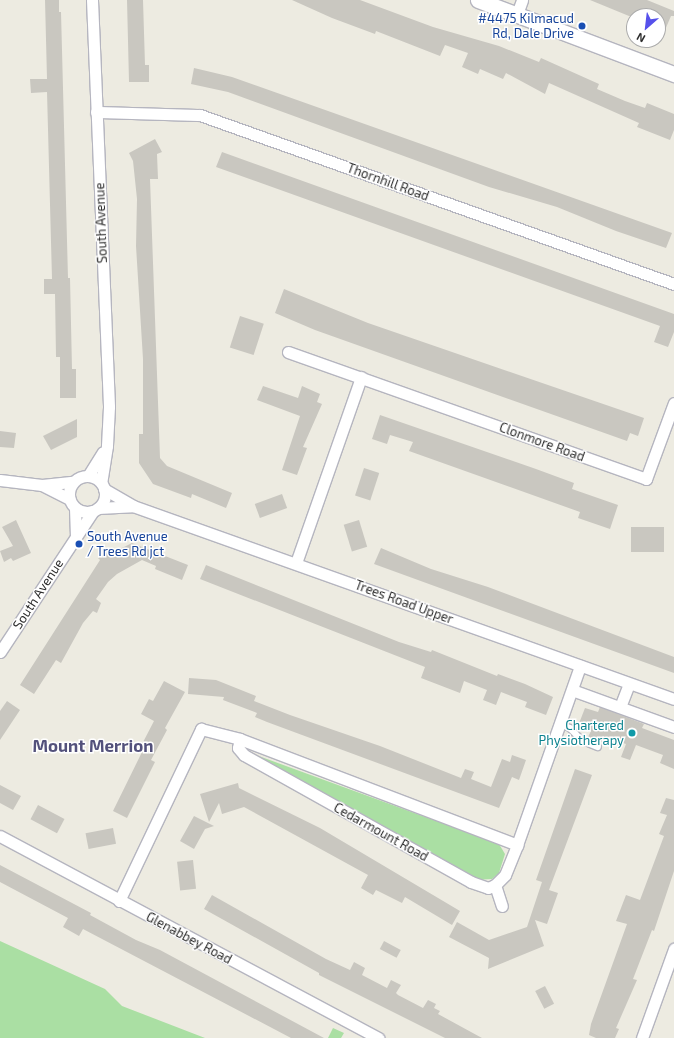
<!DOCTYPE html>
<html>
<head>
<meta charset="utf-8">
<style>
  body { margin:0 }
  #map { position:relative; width:674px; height:1038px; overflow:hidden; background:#edebe1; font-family:"Exo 2",sans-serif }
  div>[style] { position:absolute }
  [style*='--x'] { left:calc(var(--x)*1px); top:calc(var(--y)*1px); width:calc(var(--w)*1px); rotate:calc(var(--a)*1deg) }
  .green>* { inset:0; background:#aadfa3 }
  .building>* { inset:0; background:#c9c7c0; transform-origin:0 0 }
  .roads { filter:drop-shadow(1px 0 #b5b5bf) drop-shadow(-1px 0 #b5b5bf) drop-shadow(0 1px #b5b5bf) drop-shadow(0 -1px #b5b5bf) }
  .service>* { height:5.5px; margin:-2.75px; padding:0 2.75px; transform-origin:2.75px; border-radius:2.75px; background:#fff }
  .minor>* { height:11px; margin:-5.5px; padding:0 5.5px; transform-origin:5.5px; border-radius:5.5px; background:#fff }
  .minor>.ring { margin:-5.5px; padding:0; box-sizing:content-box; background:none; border:11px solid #fff; border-radius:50% }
  .secondary>* { height:15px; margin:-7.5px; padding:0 7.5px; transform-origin:7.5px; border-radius:7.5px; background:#fff }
  .dots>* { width:11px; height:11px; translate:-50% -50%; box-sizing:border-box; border:2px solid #fff; border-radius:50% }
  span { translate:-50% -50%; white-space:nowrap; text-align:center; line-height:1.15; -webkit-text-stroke:3px #fff; paint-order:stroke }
  .transit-label { font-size:13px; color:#164399 }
  .right { translate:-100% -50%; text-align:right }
  .left { translate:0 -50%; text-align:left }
  .street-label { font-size:13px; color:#2d2d2d }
  .culture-label { font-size:13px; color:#0d838f }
  .district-label { font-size:17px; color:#53517b; font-weight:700 }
  .north { position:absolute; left:626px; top:8px; width:40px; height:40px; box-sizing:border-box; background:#fff; border:1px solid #ababab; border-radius:50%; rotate:208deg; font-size:11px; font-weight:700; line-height:16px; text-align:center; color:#2d2d2d }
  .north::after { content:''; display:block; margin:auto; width:14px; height:18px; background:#5651eb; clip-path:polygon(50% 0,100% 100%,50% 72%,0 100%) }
</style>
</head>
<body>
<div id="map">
  <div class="green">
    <i style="clip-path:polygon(256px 755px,499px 844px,505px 854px,499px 873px,492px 879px,473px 880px,251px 756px)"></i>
    <i style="clip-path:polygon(0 941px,105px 989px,122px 1006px,205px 1038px,0 1038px)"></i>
    <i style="clip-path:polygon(333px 1028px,344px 1033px,341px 1038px,328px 1038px)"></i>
  </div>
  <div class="building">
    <i style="clip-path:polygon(45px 0,59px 0,59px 12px,61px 12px,68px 278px,70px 278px,72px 369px,76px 369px,76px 398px,60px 398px,60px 357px,56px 357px,55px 294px,44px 294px,44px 279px,52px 279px,47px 92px,31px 93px,30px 79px,47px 79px)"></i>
    <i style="clip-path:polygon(127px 0,143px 0,145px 65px,149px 65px,149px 82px,129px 82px)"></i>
    <i style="clip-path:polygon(292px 0,360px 0,433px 27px,499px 46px,539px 62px,541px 58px,599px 84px,597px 89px,625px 101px,645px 108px,647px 103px,674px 114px,674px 130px,670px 140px,637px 127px,639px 123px,549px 83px,545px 94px,506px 73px,503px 79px,480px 69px,478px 74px,462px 67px,468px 53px,445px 45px,440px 56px,376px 31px,375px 34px,332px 18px)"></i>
    <i style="clip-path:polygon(590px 0,647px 0,674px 11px,674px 16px,671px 16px,665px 30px,658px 27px,658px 16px,629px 16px)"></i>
    <i style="clip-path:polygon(194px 68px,232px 77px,672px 233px,666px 248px,616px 231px,557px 207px,489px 187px,228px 92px,191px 84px)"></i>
    <i style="clip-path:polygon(155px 139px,162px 152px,157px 154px,158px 179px,150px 179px,160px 458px,167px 466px,232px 493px,226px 508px,192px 494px,191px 498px,153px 484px,139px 463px,139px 434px,143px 434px,143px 359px,136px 246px,137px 199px,133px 161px,129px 153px)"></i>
    <i style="clip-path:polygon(222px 152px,674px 314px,674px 332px,668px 347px,654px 342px,660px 326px,216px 167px)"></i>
    <i style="clip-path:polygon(284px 289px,368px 323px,644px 418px,638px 436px,630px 433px,627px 441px,315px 330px,275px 313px)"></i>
    <i style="left:240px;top:316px;width:25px;height:33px;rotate:18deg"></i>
    <i style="clip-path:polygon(263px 386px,298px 398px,302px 386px,320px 394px,317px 402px,322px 404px,303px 447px,307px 448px,297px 475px,282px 470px,300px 416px,257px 400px)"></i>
    <i style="clip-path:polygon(380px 415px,536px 469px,574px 483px,572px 489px,618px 505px,610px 529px,578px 518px,580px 512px,409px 451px,413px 442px,390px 435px,387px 444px,372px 439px)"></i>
    <i style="clip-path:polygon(77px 419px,77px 437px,51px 450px,43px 436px)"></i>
    <i style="clip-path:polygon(0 431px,16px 433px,14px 448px,0 447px)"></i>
    <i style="left:364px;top:468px;width:16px;height:29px;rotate:18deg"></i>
    <i style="left:282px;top:494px;width:15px;height:29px;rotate:70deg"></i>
    <i style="clip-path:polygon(16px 520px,31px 553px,13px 561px,11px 558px,4px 562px,0 551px,13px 546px,2px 527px)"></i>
    <i style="left:359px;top:520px;width:28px;height:16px;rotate:73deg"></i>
    <i style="left:631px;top:527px;width:33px;height:25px"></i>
    <i style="clip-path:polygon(132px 543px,188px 565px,182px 580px,155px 569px,156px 566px,142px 560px,117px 574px,108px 582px,96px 599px,101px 603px,97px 613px,93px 611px,83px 623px,61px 663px,56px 660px,34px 694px,20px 685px,100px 560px,98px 558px,109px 552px,110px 554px)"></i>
    <i style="clip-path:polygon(381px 548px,431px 569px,488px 587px,674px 657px,674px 673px,374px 564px)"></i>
    <i style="clip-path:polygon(206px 565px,399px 642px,431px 652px,432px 650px,497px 676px,498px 674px,525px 684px,553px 697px,546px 715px,525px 707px,527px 702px,501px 692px,496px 705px,483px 700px,487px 690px,464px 681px,460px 693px,421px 678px,425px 667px,200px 579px)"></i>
    <i style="clip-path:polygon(189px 678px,216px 680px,256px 696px,254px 701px,290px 715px,380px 746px,461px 778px,465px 769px,474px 772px,471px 779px,491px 787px,502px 759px,510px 762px,512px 755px,526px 760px,519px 780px,512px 777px,499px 808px,267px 722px,255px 717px,257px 713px,223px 700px,224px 697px,188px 694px)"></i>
    <i style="clip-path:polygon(164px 681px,185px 692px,165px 728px,167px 730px,151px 760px,155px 762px,127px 818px,113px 811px,143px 750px,140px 748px,154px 721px,141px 714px,149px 699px,153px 701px)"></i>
    <i style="clip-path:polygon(7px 701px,20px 710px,0 740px,0 711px)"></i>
    <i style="clip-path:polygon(600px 707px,644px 724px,642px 728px,674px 740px,674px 769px,660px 763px,663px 755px,636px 745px,630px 760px,621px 757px,626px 744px,605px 737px,603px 742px,588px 737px,591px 731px,578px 726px,585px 708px,598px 712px)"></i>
    <i style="clip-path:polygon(575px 769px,592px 775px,549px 890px,558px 893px,547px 924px,535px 920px,544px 946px,488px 969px,489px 958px,449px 937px,457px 922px,489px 940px,527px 927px,542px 882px,536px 880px)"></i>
    <i style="clip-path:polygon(238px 783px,239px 788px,320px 828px,460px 911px,452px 925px,405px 897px,402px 903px,376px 890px,373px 895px,361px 888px,368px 875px,244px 807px,222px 814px,219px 803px,209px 822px,200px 794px)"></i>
    <i style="clip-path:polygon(0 785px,21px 796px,13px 810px,0 803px)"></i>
    <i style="clip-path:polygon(666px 798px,674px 800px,674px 871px,654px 931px,652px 930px,633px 979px,637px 980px,616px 1028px,619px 1029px,615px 1038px,596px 1038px,589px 1035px,591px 1024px,627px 924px,616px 921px,626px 895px,640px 900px,664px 836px,659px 834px,667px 815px,660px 813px)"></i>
    <i style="left:38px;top:805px;width:30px;height:16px;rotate:28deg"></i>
    <i style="clip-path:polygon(194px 816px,214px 826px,205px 829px,194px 849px,180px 841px)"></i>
    <i style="left:113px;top:828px;width:16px;height:28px;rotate:79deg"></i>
    <i style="left:193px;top:860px;width:29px;height:16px;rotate:84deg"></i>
    <i style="clip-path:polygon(0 865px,91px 913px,90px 915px,136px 940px,160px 950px,324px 1038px,291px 1038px,83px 929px,79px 936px,63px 927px,68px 918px,0 882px)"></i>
    <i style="clip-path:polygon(212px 895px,326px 959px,350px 970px,354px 962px,365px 968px,362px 975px,387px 988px,391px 980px,401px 985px,396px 993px,398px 995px,423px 1008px,428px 1000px,436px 1004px,434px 1008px,440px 1011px,438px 1014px,482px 1038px,445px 1038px,319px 975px,319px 973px,204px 909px)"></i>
    <i style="left:384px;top:941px;width:19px;height:9px;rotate:28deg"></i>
    <i style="left:545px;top:986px;width:20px;height:11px;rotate:63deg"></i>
  </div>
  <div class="roads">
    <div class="service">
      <i style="--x:559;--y:724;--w:12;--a:20"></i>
      <i style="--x:570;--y:728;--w:18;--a:45"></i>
      <i style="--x:583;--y:741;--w:16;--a:22"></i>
    </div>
    <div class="minor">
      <i style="--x:92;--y:0;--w:407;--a:87.6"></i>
      <i style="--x:109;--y:407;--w:39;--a:93"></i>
      <i style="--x:107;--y:446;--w:36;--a:99"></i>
      <i style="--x:517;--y:14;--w:15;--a:-70"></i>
      <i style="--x:96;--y:112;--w:104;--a:1.7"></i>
      <i style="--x:200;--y:115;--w:503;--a:19.62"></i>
      <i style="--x:288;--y:352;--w:380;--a:19.5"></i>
      <i style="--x:646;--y:479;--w:81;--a:-69.8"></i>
      <i style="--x:88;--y:476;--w:28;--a:-58"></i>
      <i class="ring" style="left:69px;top:476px;width:25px;height:25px"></i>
      <i style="--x:0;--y:480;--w:42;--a:6.8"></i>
      <i style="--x:42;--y:485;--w:31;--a:-6"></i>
      <i style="--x:42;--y:485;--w:31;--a:27"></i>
      <i style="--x:104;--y:489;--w:34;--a:30"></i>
      <i style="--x:133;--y:506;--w:574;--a:19.63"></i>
      <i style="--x:75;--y:508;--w:27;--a:88"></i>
      <i style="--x:98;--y:508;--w:35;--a:-3"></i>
      <i style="--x:296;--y:563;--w:197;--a:-70.7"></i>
      <i style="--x:0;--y:652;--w:169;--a:-56.6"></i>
      <i style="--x:572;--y:690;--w:109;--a:19.9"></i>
      <i style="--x:620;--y:707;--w:25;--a:-69"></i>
      <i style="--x:240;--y:739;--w:9;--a:103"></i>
      <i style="--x:238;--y:748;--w:9;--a:49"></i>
      <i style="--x:244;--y:755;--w:260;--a:29.2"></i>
      <i style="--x:471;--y:882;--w:18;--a:19"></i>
      <i style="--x:488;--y:888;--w:8;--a:-23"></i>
      <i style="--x:495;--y:885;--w:14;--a:-45"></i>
      <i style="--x:505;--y:875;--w:32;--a:-68"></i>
      <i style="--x:0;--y:836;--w:429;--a:28.1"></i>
      <i style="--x:495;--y:885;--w:22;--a:72"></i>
      <i style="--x:119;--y:901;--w:191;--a:-64.5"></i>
      <i style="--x:201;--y:729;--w:40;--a:14.4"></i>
      <i style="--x:240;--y:739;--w:297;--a:20.9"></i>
      <i style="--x:517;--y:845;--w:190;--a:-70.6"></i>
      <i style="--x:642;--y:1038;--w:95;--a:-70.2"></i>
    </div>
    <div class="secondary">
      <i style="--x:478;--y:0;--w:210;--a:20.7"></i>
    </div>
  </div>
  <div class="dots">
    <i style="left:582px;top:26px;background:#1a4fb4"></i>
    <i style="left:79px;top:544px;background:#1a4fb4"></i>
    <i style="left:632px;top:733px;background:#0f9aa8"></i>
  </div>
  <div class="transit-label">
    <span class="right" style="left:574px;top:26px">#4475 Kilmacud<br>Rd, Dale Drive</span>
    <span class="left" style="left:87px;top:544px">South Avenue<br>/ Trees Rd jct</span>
  </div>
  <div class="street-label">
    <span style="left:388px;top:182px;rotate:20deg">Thornhill Road</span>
    <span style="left:101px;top:223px;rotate:-92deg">South Avenue</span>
    <span style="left:542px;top:442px;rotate:20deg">Clonmore Road</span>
    <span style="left:38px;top:594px;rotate:-57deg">South Avenue</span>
    <span style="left:404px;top:602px;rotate:20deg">Trees Road Upper</span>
    <span style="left:381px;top:832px;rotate:29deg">Cedarmount Road</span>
    <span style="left:189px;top:938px;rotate:28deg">Glenabbey Road</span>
  </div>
  <div class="culture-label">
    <span class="right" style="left:624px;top:733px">Chartered<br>Physiotherapy</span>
  </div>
  <div class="district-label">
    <span style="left:93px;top:746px">Mount Merrion</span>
  </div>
  <div class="north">N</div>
</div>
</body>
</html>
